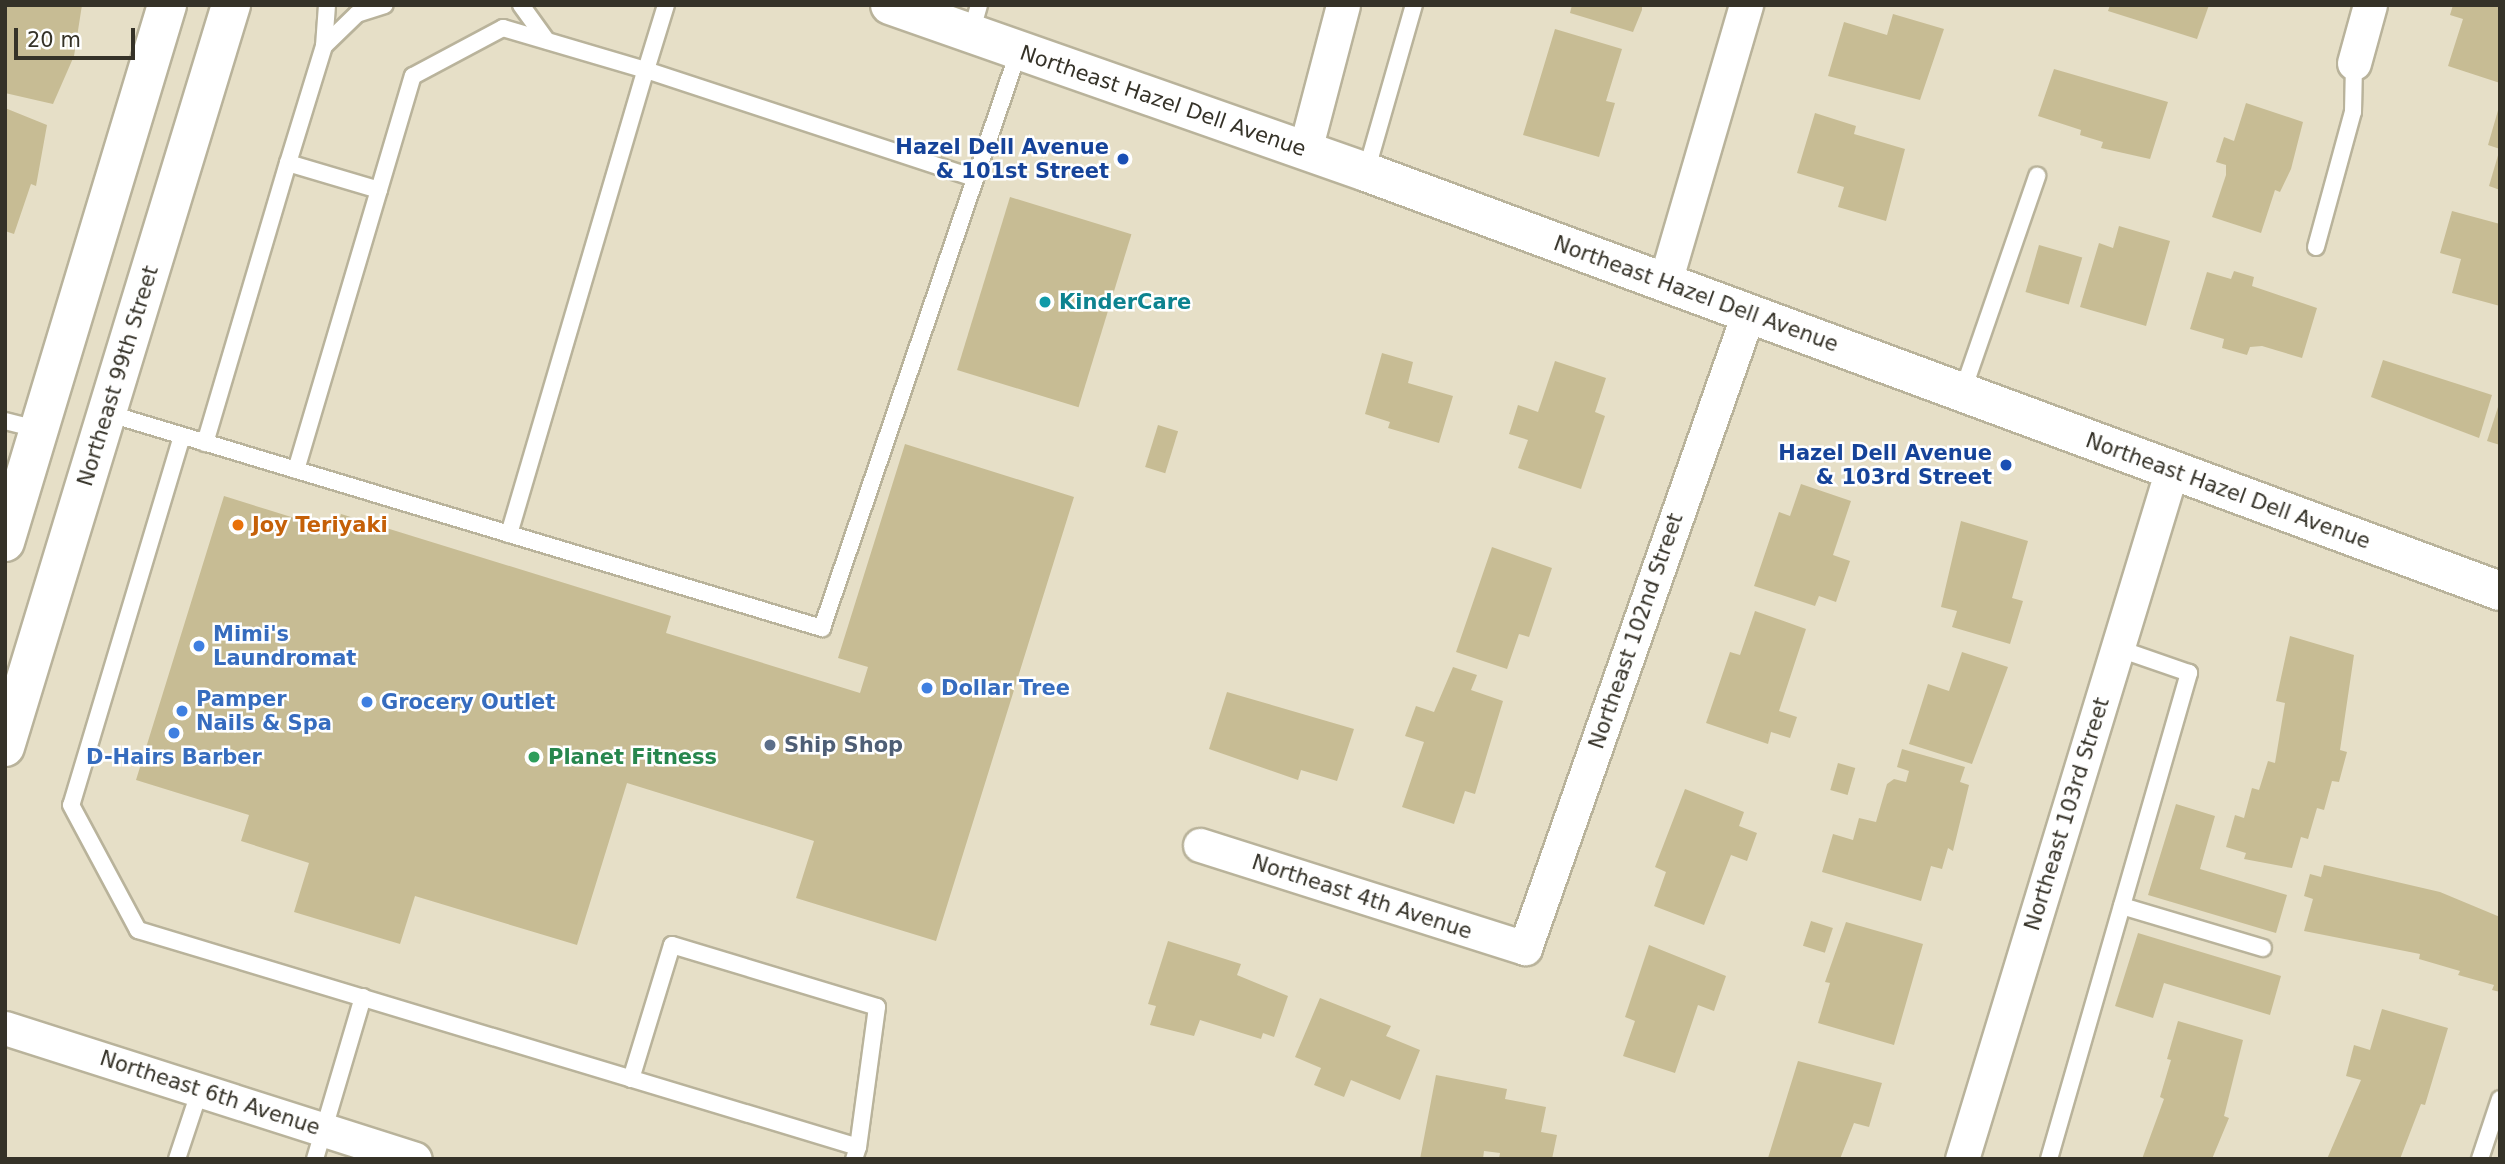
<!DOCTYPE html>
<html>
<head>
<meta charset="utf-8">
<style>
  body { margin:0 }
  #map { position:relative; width:2505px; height:1164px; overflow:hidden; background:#e6dfc7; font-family:"DejaVu Sans",sans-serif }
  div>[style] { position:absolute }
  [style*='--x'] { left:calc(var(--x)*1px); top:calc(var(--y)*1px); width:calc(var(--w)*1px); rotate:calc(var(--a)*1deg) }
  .building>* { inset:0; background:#c7bc94; transform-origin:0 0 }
  .roads { filter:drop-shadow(2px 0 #b9b39b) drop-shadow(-2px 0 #b9b39b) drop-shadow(0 2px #b9b39b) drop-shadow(0 -2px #b9b39b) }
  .lane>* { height:16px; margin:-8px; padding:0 8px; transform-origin:8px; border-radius:8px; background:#fff }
  .street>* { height:33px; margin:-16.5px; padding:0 16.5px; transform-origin:16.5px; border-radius:16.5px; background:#fff }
  .secondary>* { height:38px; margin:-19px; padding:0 19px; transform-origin:19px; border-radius:19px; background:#fff }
  .dots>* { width:19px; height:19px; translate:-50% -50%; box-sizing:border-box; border:4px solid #fff; border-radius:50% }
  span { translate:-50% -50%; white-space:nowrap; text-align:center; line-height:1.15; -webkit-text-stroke:5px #fff; paint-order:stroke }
  .street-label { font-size:21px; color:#353228 }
  .transit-label { font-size:21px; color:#164399; font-weight:700 }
  .right { translate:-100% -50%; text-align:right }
  .culture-label { font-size:21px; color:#0d838f; font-weight:700 }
  .left { translate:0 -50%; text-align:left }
  .food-label { font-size:21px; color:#c56008; font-weight:700 }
  .shop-label { font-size:21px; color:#366cbe; font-weight:700 }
  .service-label { font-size:21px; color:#4e5e75; font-weight:700 }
  .leisure-label { font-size:21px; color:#27864d; font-weight:700 }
  .frame { position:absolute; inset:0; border:7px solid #353228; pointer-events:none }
  .scale { position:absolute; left:14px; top:28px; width:121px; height:32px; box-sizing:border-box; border:4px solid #353228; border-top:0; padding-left:9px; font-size:21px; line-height:24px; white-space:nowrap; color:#353228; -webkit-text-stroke:5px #fff; paint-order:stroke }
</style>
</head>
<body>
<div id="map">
  <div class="building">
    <i style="clip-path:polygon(5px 5px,82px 5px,74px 56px,53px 104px,5px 93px)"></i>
    <i style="clip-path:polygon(1572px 5px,1642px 5px,1642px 10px,1633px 32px,1570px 13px)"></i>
    <i style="clip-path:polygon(2110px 5px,2209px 5px,2197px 39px,2108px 11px)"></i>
    <i style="clip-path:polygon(2453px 5px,2500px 5px,2500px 83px,2448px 66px,2463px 19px,2450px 15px)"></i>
    <i style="clip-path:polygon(1893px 14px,1944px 29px,1920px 100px,1828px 76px,1844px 22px,1887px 35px)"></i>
    <i style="clip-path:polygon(1555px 29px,1622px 49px,1606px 101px,1615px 103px,1599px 157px,1523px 135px)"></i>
    <i style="clip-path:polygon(2054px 69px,2168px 102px,2150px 159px,2101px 148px,2103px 142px,2080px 135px,2081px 130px,2038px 116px)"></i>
    <i style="clip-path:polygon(2246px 103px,2303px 122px,2291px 169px,2280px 192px,2275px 190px,2261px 233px,2212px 217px,2226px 175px,2226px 165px,2216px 162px,2224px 137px,2234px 141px)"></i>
    <i style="clip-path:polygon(2499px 107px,2500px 107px,2500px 149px,2488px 145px)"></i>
    <i style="clip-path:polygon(5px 108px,47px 125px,36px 186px,31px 184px,14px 234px,5px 231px)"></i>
    <i style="clip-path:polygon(1815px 113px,1856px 126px,1854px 134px,1905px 149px,1886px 221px,1838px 207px,1844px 187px,1797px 173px)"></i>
    <i style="clip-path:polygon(2499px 152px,2500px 152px,2500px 190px,2489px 186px)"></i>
    <i style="left:1010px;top:197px;width:127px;height:181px;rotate:17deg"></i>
    <i style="clip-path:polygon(2452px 211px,2500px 224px,2500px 306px,2452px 293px,2461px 259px,2440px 253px)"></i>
    <i style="clip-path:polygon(2119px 226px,2170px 241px,2146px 326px,2080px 307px,2099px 243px,2113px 248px)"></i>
    <i style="left:2039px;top:245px;width:45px;height:49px;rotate:16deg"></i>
    <i style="clip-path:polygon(2234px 271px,2254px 277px,2252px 286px,2317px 308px,2302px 358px,2262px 346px,2250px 347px,2247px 355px,2222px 348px,2224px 339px,2190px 329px,2207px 272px,2231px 279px)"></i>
    <i style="clip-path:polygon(1382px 353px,1413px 362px,1408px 383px,1453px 396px,1439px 443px,1388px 428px,1390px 422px,1365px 414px)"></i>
    <i style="clip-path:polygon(2383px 360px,2492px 395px,2479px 438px,2371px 397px)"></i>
    <i style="clip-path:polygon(1555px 361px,1606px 378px,1595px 412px,1605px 416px,1581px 489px,1518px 468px,1528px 440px,1509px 434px,1518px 405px,1538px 412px)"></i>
    <i style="clip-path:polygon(2499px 404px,2500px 404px,2500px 445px,2487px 441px)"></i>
    <i style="left:1158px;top:425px;width:21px;height:44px;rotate:17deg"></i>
    <i style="clip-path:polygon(905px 444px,1074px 497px,936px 941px,796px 898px,814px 841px,627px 783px,577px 945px,415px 896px,400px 944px,294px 912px,309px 863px,241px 841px,249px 815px,136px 780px,224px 496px,336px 531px,341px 514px,671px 616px,666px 633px,860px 693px,868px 667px,838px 658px)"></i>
    <i style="clip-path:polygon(1801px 484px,1851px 501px,1833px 555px,1850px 561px,1836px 602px,1819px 596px,1815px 606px,1754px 586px,1779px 512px,1790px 516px)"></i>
    <i style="clip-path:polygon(1961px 521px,2028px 541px,2012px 598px,2023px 601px,2010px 644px,1952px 627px,1957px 611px,1941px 607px)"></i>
    <i style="clip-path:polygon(1492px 547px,1552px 568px,1529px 637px,1519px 634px,1507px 669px,1456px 652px)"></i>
    <i style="clip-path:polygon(1755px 611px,1806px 629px,1779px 711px,1797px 717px,1790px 738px,1771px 732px,1768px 744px,1706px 723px,1730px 652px,1740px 655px)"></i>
    <i style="clip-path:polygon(2290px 636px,2354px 655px,2340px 750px,2347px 752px,2339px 782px,2332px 781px,2324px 810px,2317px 808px,2308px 839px,2301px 837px,2292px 868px,2244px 859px,2246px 853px,2226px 847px,2235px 815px,2244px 818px,2252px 788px,2259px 790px,2268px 761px,2275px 763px,2285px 703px,2276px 701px)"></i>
    <i style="clip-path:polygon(1962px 652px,2008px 667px,1972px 764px,1909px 744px,1928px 684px,1949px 691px)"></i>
    <i style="clip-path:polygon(1453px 667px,1477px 675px,1471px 690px,1503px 701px,1475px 794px,1465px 791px,1454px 824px,1402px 807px,1424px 742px,1405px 736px,1416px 706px,1434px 712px)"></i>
    <i style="clip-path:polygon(1227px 692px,1354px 729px,1337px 781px,1301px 770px,1298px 780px,1209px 749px)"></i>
    <i style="clip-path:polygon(1902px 749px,1965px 767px,1960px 782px,1969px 785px,1953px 851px,1948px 848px,1942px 869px,1931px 866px,1921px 901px,1822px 872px,1833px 834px,1853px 840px,1859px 818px,1876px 822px,1887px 784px,1894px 779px,1906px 782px,1909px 771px,1897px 767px)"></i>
    <i style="left:1838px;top:763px;width:18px;height:28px;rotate:16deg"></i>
    <i style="clip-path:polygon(1685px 789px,1744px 812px,1739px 826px,1757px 833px,1747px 861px,1731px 855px,1704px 925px,1654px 906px,1666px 872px,1655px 867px)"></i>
    <i style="clip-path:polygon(2176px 804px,2215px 816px,2200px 869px,2287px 895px,2276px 933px,2148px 895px)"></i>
    <i style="clip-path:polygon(2324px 865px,2440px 892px,2500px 917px,2500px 992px,2492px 990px,2494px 985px,2458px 975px,2460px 971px,2419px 959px,2420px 954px,2304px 931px,2313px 899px,2304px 896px,2310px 874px,2321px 877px)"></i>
    <i style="left:1811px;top:921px;width:23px;height:26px;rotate:18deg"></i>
    <i style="clip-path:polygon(1846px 922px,1923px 944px,1894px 1045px,1818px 1023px,1830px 983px,1825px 982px)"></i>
    <i style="clip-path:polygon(2138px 933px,2281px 976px,2270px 1015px,2164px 983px,2153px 1018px,2115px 1006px)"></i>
    <i style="clip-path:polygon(1168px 941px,1241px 964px,1237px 975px,1288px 996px,1274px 1037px,1263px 1033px,1261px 1039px,1200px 1020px,1194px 1036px,1150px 1025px,1156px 1006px,1148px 1004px)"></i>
    <i style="clip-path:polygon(1649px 945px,1726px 976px,1714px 1011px,1698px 1005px,1675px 1073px,1623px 1056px,1635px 1021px,1625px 1017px)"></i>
    <i style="clip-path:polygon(1320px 998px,1391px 1026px,1386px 1036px,1420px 1050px,1400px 1100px,1351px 1080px,1344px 1097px,1314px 1085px,1321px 1068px,1295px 1057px)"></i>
    <i style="clip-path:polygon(2382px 1009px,2448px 1028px,2425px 1105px,2421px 1104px,2400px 1159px,2327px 1159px,2361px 1080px,2346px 1076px,2354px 1045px,2370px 1050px)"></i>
    <i style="clip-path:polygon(2178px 1021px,2243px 1040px,2224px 1116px,2229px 1118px,2212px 1159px,2142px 1159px,2164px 1099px,2160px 1097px,2171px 1060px,2167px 1059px)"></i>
    <i style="clip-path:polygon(1798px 1061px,1882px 1083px,1869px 1127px,1854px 1123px,1840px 1159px,1768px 1158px)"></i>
    <i style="clip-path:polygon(1436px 1075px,1507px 1089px,1505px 1099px,1546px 1107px,1541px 1132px,1557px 1135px,1552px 1159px,1499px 1159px,1500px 1153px,1484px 1151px,1483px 1159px,1420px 1159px)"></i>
  </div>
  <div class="roads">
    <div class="lane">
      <i style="--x:521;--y:5;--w:44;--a:54.2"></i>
      <i style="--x:971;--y:33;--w:29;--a:-74"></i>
      <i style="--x:324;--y:46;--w:46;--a:-44.1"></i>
      <i style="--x:357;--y:14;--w:29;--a:-18"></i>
      <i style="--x:288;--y:163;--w:122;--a:-72.9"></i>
      <i style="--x:324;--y:46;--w:41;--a:-85.8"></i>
      <i style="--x:1366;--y:172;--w:174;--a:-74"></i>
      <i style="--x:2316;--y:247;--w:140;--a:-74.7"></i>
      <i style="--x:2353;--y:112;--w:49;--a:-88.8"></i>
      <i style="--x:1962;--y:393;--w:230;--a:-70.9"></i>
      <i style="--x:107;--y:413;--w:747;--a:16.74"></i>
      <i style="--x:822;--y:628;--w:611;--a:-71.18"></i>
      <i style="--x:5;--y:421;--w:36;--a:14"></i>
      <i style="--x:182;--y:436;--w:385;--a:106.7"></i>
      <i style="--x:71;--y:805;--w:142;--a:61.8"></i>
      <i style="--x:138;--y:930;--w:752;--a:16.77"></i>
      <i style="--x:858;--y:1147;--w:13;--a:108"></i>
      <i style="--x:205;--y:443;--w:292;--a:-73.5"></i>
      <i style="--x:288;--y:163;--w:95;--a:16.5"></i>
      <i style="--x:296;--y:470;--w:411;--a:-73.5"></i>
      <i style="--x:413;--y:76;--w:102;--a:-28.1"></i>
      <i style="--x:503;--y:28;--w:149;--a:16.4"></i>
      <i style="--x:646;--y:70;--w:68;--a:-72.9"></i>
      <i style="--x:509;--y:534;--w:484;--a:-73.6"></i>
      <i style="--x:646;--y:70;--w:346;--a:18.2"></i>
      <i style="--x:2122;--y:906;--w:147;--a:16.6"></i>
      <i style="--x:631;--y:1079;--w:140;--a:-73"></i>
      <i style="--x:672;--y:945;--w:214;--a:16.8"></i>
      <i style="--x:877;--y:1007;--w:141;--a:97.7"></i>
      <i style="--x:177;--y:1159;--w:73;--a:-71.6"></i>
      <i style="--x:315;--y:1159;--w:169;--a:-73.5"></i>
      <i style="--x:2049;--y:1159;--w:506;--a:-73.93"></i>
      <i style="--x:2189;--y:673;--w:76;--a:-160.9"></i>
      <i style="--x:2480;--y:1159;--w:63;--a:-71.6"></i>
    </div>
    <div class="street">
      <i style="--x:2354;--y:63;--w:60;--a:-74.6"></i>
      <i style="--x:1305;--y:150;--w:150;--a:-75.3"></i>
      <i style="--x:1665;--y:282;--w:289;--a:-73.7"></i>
      <i style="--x:1200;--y:845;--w:341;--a:17.6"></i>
      <i style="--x:1525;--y:948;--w:672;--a:-70.62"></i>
      <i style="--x:5;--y:1028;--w:430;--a:17.7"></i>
      <i style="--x:1962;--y:1159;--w:721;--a:-73.07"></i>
    </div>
    <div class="secondary">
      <i style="--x:890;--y:5;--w:504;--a:19.33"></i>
      <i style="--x:1366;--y:172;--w:1209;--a:20.28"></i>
      <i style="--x:5;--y:542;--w:561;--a:-73.21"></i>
      <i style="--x:5;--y:747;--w:776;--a:-73.06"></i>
    </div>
  </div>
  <div class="dots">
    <i style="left:1123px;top:159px;background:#1a4fb4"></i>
    <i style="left:1045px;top:302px;background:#0f9aa8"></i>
    <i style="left:2006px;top:465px;background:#1a4fb4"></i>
    <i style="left:238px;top:525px;background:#e8710a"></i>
    <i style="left:199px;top:646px;background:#3f7fe0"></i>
    <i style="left:927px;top:688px;background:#3f7fe0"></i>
    <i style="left:367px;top:702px;background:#3f7fe0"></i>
    <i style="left:182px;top:711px;background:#3f7fe0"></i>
    <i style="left:174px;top:733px;background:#3f7fe0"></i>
    <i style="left:770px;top:745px;background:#5c6f8a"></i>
    <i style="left:534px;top:757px;background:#2e9e5b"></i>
  </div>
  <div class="street-label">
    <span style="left:1163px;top:101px;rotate:19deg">Northeast Hazel Dell Avenue</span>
    <span style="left:1696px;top:294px;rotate:20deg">Northeast Hazel Dell Avenue</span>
    <span style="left:118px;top:376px;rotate:-73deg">Northeast 99th Street</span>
    <span style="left:2228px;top:491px;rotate:20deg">Northeast Hazel Dell Avenue</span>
    <span style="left:1636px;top:631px;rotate:-71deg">Northeast 102nd Street</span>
    <span style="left:2067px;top:814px;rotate:-73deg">Northeast 103rd Street</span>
    <span style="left:1362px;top:897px;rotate:18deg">Northeast 4th Avenue</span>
    <span style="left:210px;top:1093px;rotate:18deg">Northeast 6th Avenue</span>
  </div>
  <div class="transit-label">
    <span class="right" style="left:1109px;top:159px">Hazel Dell Avenue<br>&amp; 101st Street</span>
    <span class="right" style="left:1992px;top:465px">Hazel Dell Avenue<br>&amp; 103rd Street</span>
  </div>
  <div class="culture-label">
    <span class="left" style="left:1059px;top:302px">KinderCare</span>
  </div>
  <div class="food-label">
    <span class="left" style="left:252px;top:525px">Joy Teriyaki</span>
  </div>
  <div class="shop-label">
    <span class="left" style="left:213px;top:646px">Mimi's<br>Laundromat</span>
    <span class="left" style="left:941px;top:688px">Dollar Tree</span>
    <span class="left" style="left:196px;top:711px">Pamper<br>Nails &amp; Spa</span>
    <span class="left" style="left:381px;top:702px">Grocery Outlet</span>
    <span style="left:174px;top:757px">D-Hairs Barber</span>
  </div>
  <div class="service-label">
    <span class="left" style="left:784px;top:745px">Ship Shop</span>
  </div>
  <div class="leisure-label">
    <span class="left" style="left:548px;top:757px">Planet Fitness</span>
  </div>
  <div class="frame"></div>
  <div class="scale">20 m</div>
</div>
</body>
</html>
